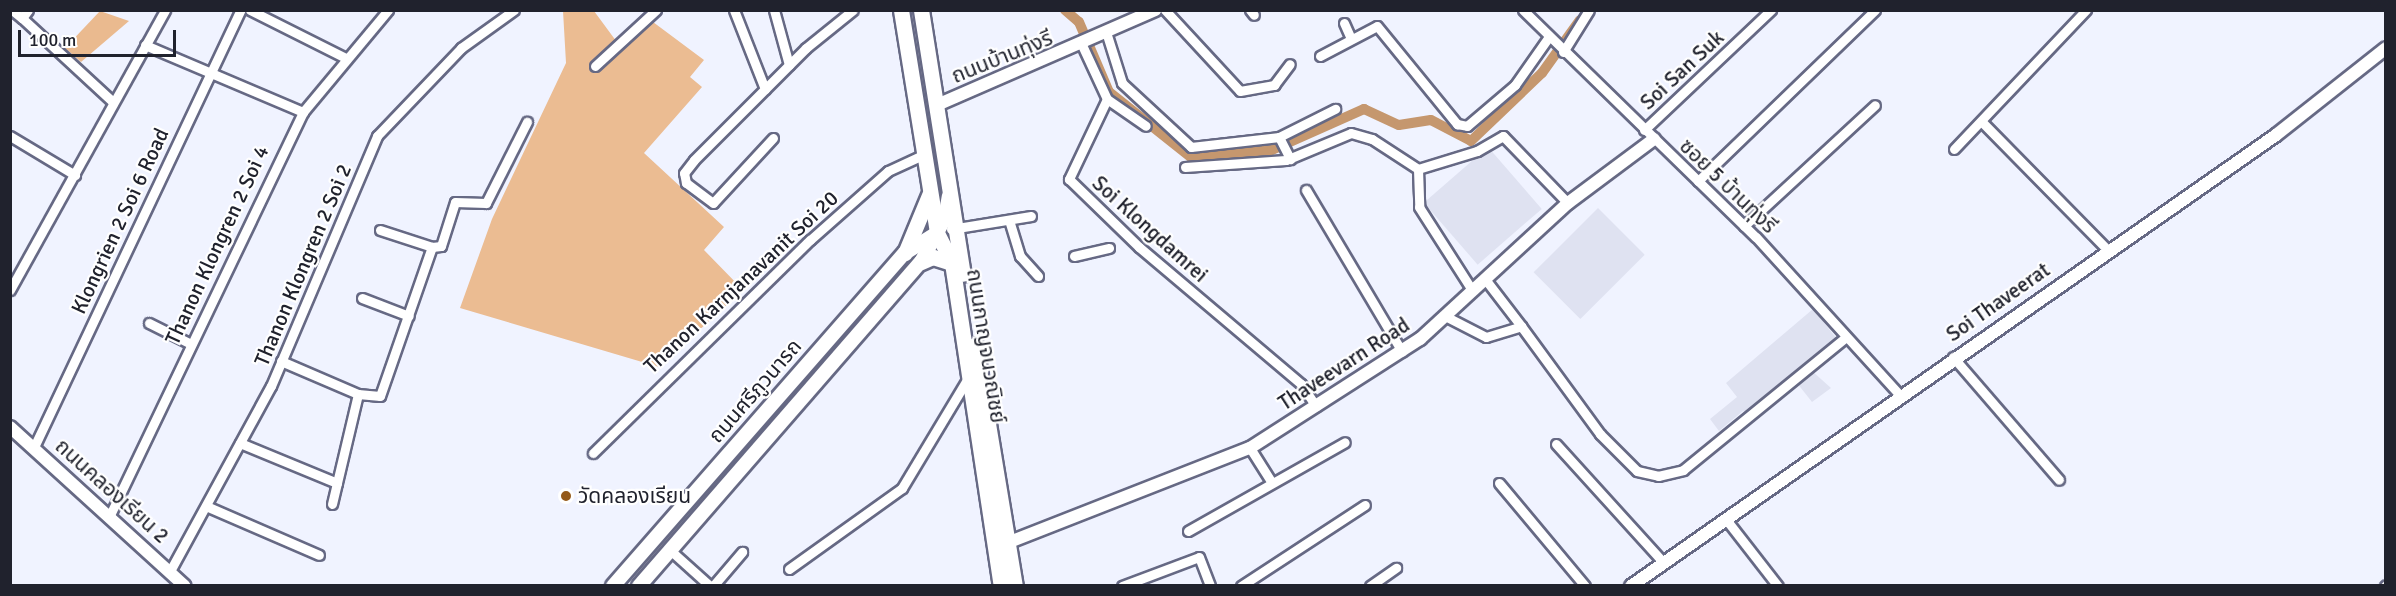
<!DOCTYPE html>
<html>
<head>
<meta charset="utf-8">
<style>
  body { margin:0 }
  #map { position:relative; width:2396px; height:596px; overflow:hidden; background:#f0f3ff; font-family:Signika,"Noto Sans Thai",sans-serif }
  div>[style] { position:absolute }
  [style*='--x'] { left:calc(var(--x)*1px); top:calc(var(--y)*1px); width:calc(var(--w)*1px); rotate:calc(var(--a)*1deg) }
  .built>* { inset:0; background:#dfe2f1; transform-origin:0 0 }
  .green>* { inset:0; background:#ebbc92 }
  .forest>* { inset:0; background:#eaba8f }
  .canal>* { height:10px; margin:-5px; padding:0 5px; transform-origin:5px; border-radius:5px; background:#c5976e }
  .roads { filter:drop-shadow(2px 0 #666984) drop-shadow(-2px 0 #666984) drop-shadow(0 2px #666984) drop-shadow(0 -2px #666984) }
  .minor>* { height:9px; margin:-4.5px; padding:0 4.5px; transform-origin:4.5px; border-radius:4.5px; background:#fff }
  .tertiary>* { height:12px; margin:-6px; padding:0 6px; transform-origin:6px; border-radius:6px; background:#fff }
  .secondary>* { height:14px; margin:-7px; padding:0 7px; transform-origin:7px; border-radius:7px; background:#fff }
  .primary>* { height:15px; margin:-7.5px; padding:0 7.5px; transform-origin:7.5px; border-radius:7.5px; background:#fff }
  .dots>* { width:16px; height:16px; translate:-50% -50%; box-sizing:border-box; border:3px solid #fff; border-radius:50% }
  span { translate:-50% -50%; white-space:nowrap; text-align:center; line-height:1.15; -webkit-text-stroke:4.5px #fff; paint-order:stroke }
  .street-label { font-size:21px; color:#20222d }
  .poi-label { font-size:21px; color:#20222d }
  .left { translate:0 -50%; text-align:left }
  .frame { position:absolute; inset:0; border:12px solid #20222d; pointer-events:none }
  .scale { position:absolute; left:18px; top:30px; width:158px; height:27px; box-sizing:border-box; border:3px solid #20222d; border-top:0; padding-left:8px; font-size:18px; line-height:21px; white-space:nowrap; color:#20222d; -webkit-text-stroke:4px #fff; paint-order:stroke }
</style>
</head>
<body>
<div id="map">
  <div class="built">
    <i style="left:1488px;top:147px;width:82px;height:85px;rotate:49deg"></i>
    <i style="left:1598px;top:208px;width:66px;height:91px;rotate:45deg"></i>
    <i style="clip-path:polygon(1813px 309px,1837px 339px,1748px 414px,1743px 411px,1719px 431px,1710px 419px,1737px 397px,1726px 383px)"></i>
    <i style="clip-path:polygon(1812px 371px,1831px 388px,1812px 402px,1797px 383px)"></i>
  </div>
  <div class="green">
    <i style="clip-path:polygon(563px 11px,594px 11px,622px 49px,653px 22px,704px 60px,690px 77px,702px 87px,644px 153px,724px 227px,704px 250px,743px 290px,659px 367px,460px 308px,492px 219px,566px 63px)"></i>
  </div>
  <div class="forest">
    <i style="clip-path:polygon(100px 11px,129px 21px,81px 62px,65px 48px)"></i>
  </div>
  <div class="canal">
    <i style="--x:1065;--y:10;--w:18;--a:41"></i>
    <i style="--x:1079;--y:22;--w:76;--a:66.8"></i>
    <i style="--x:1109;--y:92;--w:106;--a:38.5"></i>
    <i style="--x:1192;--y:158;--w:80;--a:-5.7"></i>
    <i style="--x:1272;--y:150;--w:101;--a:-24"></i>
    <i style="--x:1364;--y:109;--w:38;--a:25"></i>
    <i style="--x:1399;--y:125;--w:32;--a:-9"></i>
    <i style="--x:1431;--y:120;--w:45;--a:27.7"></i>
    <i style="--x:1471;--y:141;--w:98;--a:-43.8"></i>
    <i style="--x:1542;--y:73;--w:65;--a:-54.4"></i>
  </div>
  <div class="roads">
    <div class="minor">
      <i style="--x:12;--y:10;--w:13;--a:39"></i>
      <i style="--x:28;--y:10;--w:10;--a:127"></i>
      <i style="--x:22;--y:18;--w:124;--a:42.7"></i>
      <i style="--x:250;--y:10;--w:107;--a:26.6"></i>
      <i style="--x:734;--y:10;--w:85;--a:68.6"></i>
      <i style="--x:774;--y:10;--w:57;--a:74.7"></i>
      <i style="--x:1165;--y:10;--w:110;--a:47.2"></i>
      <i style="--x:1240;--y:91;--w:35;--a:-10"></i>
      <i style="--x:1274;--y:85;--w:26;--a:-53"></i>
      <i style="--x:1250;--y:10;--w:6;--a:51"></i>
      <i style="--x:1523;--y:10;--w:325;--a:44.3"></i>
      <i style="--x:1756;--y:237;--w:212;--a:47.7"></i>
      <i style="--x:1344;--y:23;--w:17;--a:66"></i>
      <i style="--x:1107;--y:35;--w:50;--a:72.6"></i>
      <i style="--x:1122;--y:83;--w:94;--a:42.8"></i>
      <i style="--x:1191;--y:147;--w:89;--a:-6.5"></i>
      <i style="--x:1279;--y:137;--w:63;--a:-26.6"></i>
      <i style="--x:145;--y:45;--w:172;--a:23"></i>
      <i style="--x:1082;--y:45;--w:60;--a:65.2"></i>
      <i style="--x:1107;--y:99;--w:89;--a:115.4"></i>
      <i style="--x:1069;--y:179;--w:98;--a:44.2"></i>
      <i style="--x:1139;--y:247;--w:212;--a:40.2"></i>
      <i style="--x:1301;--y:384;--w:27;--a:56"></i>
      <i style="--x:1563;--y:52;--w:49;--a:-58.2"></i>
      <i style="--x:1320;--y:56;--w:64;--a:-27.8"></i>
      <i style="--x:1377;--y:26;--w:127;--a:50.8"></i>
      <i style="--x:1457;--y:124;--w:10;--a:11"></i>
      <i style="--x:1467;--y:126;--w:63;--a:-40.5"></i>
      <i style="--x:1515;--y:85;--w:57;--a:-54.9"></i>
      <i style="--x:595;--y:66;--w:83;--a:-42.6"></i>
      <i style="--x:1107;--y:99;--w:47;--a:34.7"></i>
      <i style="--x:1982;--y:122;--w:180;--a:45.5"></i>
      <i style="--x:1644;--y:130;--w:175;--a:-43.4"></i>
      <i style="--x:10;--y:136;--w:76;--a:31"></i>
      <i style="--x:1279;--y:137;--w:25;--a:63"></i>
      <i style="--x:773;--y:138;--w:88;--a:132.7"></i>
      <i style="--x:713;--y:203;--w:34;--a:-143"></i>
      <i style="--x:686;--y:183;--w:10;--a:-101"></i>
      <i style="--x:684;--y:173;--w:16;--a:-52"></i>
      <i style="--x:694;--y:160;--w:158;--a:-45"></i>
      <i style="--x:806;--y:48;--w:60;--a:-39"></i>
      <i style="--x:1954;--y:149;--w:192;--a:-46.5"></i>
      <i style="--x:1185;--y:167;--w:101;--a:-4"></i>
      <i style="--x:1286;--y:160;--w:70;--a:-22.6"></i>
      <i style="--x:1351;--y:133;--w:22;--a:16"></i>
      <i style="--x:1372;--y:139;--w:55;--a:33.1"></i>
      <i style="--x:1418;--y:169;--w:62;--a:-17"></i>
      <i style="--x:1477;--y:151;--w:30;--a:-30"></i>
      <i style="--x:1503;--y:136;--w:93;--a:45.9"></i>
      <i style="--x:1418;--y:169;--w:38;--a:88"></i>
      <i style="--x:1419;--y:207;--w:98;--a:57.4"></i>
      <i style="--x:1698;--y:181;--w:246;--a:-44"></i>
      <i style="--x:1306;--y:190;--w:188;--a:59.3"></i>
      <i style="--x:1009;--y:220;--w:38;--a:73"></i>
      <i style="--x:1020;--y:256;--w:27;--a:48"></i>
      <i style="--x:1744;--y:226;--w:178;--a:-42.7"></i>
      <i style="--x:951;--y:229;--w:81;--a:-9.2"></i>
      <i style="--x:380;--y:230;--w:55;--a:18.1"></i>
      <i style="--x:1074;--y:256;--w:36;--a:-13"></i>
      <i style="--x:1485;--y:279;--w:59;--a:52.5"></i>
      <i style="--x:10;--y:290;--w:320;--a:-61"></i>
      <i style="--x:362;--y:298;--w:50;--a:21"></i>
      <i style="--x:1445;--y:316;--w:46;--a:27.1"></i>
      <i style="--x:1486;--y:337;--w:37;--a:-17"></i>
      <i style="--x:1521;--y:326;--w:134;--a:53.8"></i>
      <i style="--x:1600;--y:434;--w:52;--a:45"></i>
      <i style="--x:1637;--y:471;--w:22;--a:13"></i>
      <i style="--x:1658;--y:476;--w:26;--a:-13"></i>
      <i style="--x:1683;--y:470;--w:210;--a:-39.2"></i>
      <i style="--x:149;--y:323;--w:47;--a:26.6"></i>
      <i style="--x:1953;--y:357;--w:162;--a:49.2"></i>
      <i style="--x:281;--y:361;--w:84;--a:23.2"></i>
      <i style="--x:358;--y:394;--w:22;--a:5"></i>
      <i style="--x:380;--y:396;--w:158;--a:-70.8"></i>
      <i style="--x:432;--y:247;--w:9;--a:-6"></i>
      <i style="--x:441;--y:246;--w:46;--a:-72.3"></i>
      <i style="--x:455;--y:202;--w:31;--a:2"></i>
      <i style="--x:486;--y:203;--w:91;--a:-63.2"></i>
      <i style="--x:240;--y:443;--w:105;--a:22.4"></i>
      <i style="--x:1556;--y:444;--w:159;--a:47.8"></i>
      <i style="--x:34;--y:447;--w:484;--a:-64.7"></i>
      <i style="--x:1250;--y:448;--w:41;--a:57.8"></i>
      <i style="--x:593;--y:453;--w:304;--a:-44.5"></i>
      <i style="--x:810;--y:240;--w:104;--a:-41.5"></i>
      <i style="--x:888;--y:171;--w:41;--a:-24.7"></i>
      <i style="--x:1499;--y:483;--w:134;--a:50.1"></i>
      <i style="--x:332;--y:504;--w:113;--a:-76.7"></i>
      <i style="--x:206;--y:506;--w:123;--a:23.4"></i>
      <i style="--x:110;--y:515;--w:447;--a:-64.4"></i>
      <i style="--x:303;--y:112;--w:133;--a:-50.2"></i>
      <i style="--x:1725;--y:518;--w:86;--a:52.1"></i>
      <i style="--x:1188;--y:531;--w:180;--a:-29.5"></i>
      <i style="--x:670;--y:550;--w:54;--a:42"></i>
      <i style="--x:789;--y:569;--w:139;--a:-35.6"></i>
      <i style="--x:902;--y:488;--w:128;--a:-59"></i>
      <i style="--x:170;--y:571;--w:211;--a:-61.4"></i>
      <i style="--x:271;--y:386;--w:272;--a:-67"></i>
      <i style="--x:377;--y:136;--w:122;--a:-46.3"></i>
      <i style="--x:461;--y:48;--w:65;--a:-35.6"></i>
      <i style="--x:713;--y:586;--w:45;--a:-49.5"></i>
      <i style="--x:1122;--y:586;--w:82;--a:-20.6"></i>
      <i style="--x:1199;--y:557;--w:31;--a:69"></i>
      <i style="--x:1241;--y:586;--w:148;--a:-33.2"></i>
      <i style="--x:1370;--y:586;--w:32;--a:-35"></i>
      <i style="--x:2385;--y:586;--w:1;--a:-45"></i>
    </div>
    <div class="tertiary">
      <i style="--x:937;--y:105;--w:238;--a:-23.5"></i>
      <i style="--x:10;--y:427;--w:236;--a:42.3"></i>
      <i style="--x:1007;--y:543;--w:261;--a:-21.4"></i>
      <i style="--x:1250;--y:448;--w:202;--a:-32.7"></i>
      <i style="--x:1420;--y:339;--w:201;--a:-42.6"></i>
      <i style="--x:1568;--y:203;--w:107;--a:-36.7"></i>
      <i style="--x:1631;--y:586;--w:787;--a:-34.96"></i>
      <i style="--x:2276;--y:135;--w:140;--a:-38.3"></i>
    </div>
    <div class="secondary">
      <i style="--x:613;--y:586;--w:443;--a:-48.8"></i>
      <i style="--x:905;--y:253;--w:36;--a:-32"></i>
      <i style="--x:639;--y:586;--w:430;--a:-49"></i>
      <i style="--x:921;--y:262;--w:50;--a:-61.4"></i>
      <i style="--x:945;--y:218;--w:22;--a:-80"></i>
    </div>
    <div class="primary">
      <i style="--x:901;--y:10;--w:226;--a:80.8"></i>
      <i style="--x:937;--y:233;--w:34;--a:63"></i>
      <i style="--x:952;--y:263;--w:327;--a:81.4"></i>
      <i style="--x:921;--y:10;--w:267;--a:81"></i>
      <i style="--x:905;--y:253;--w:63;--a:-67.5"></i>
      <i style="--x:921;--y:262;--w:13;--a:-23"></i>
      <i style="--x:933;--y:257;--w:20;--a:18"></i>
      <i style="--x:975;--y:345;--w:244;--a:80.6"></i>
    </div>
  </div>
  <div class="dots">
    <i style="left:566px;top:496px;background:#945918"></i>
  </div>
  <div class="street-label">
    <span style="left:1002px;top:57px;rotate:-22deg">ถนนบ้านทุ่งรี</span>
    <span style="left:1682px;top:70px;rotate:-43deg">Soi San Suk</span>
    <span style="left:1728px;top:186px;rotate:44deg">ซอย 5 บ้านทุ่งรี</span>
    <span style="left:120px;top:221px;rotate:-65deg">Klongrien 2 Soi 6 Road</span>
    <span style="left:1150px;top:229px;rotate:42deg">Soi Klongdamrei</span>
    <span style="left:217px;top:245px;rotate:-65deg">Thanon Klongren 2 Soi 4</span>
    <span style="left:303px;top:265px;rotate:-67deg">Thanon Klongren 2 Soi 2</span>
    <span style="left:741px;top:282px;rotate:-43deg">Thanon Karnjanavanit Soi 20</span>
    <span style="left:1998px;top:302px;rotate:-35deg">Soi Thaveerat</span>
    <span style="left:986px;top:346px;rotate:81deg">ถนนกาญจนวณิชย์</span>
    <span style="left:1344px;top:364px;rotate:-33deg">Thaveevarn Road</span>
    <span style="left:755px;top:391px;rotate:-49deg">ถนนศรีภูวนารถ</span>
    <span style="left:112px;top:491px;rotate:42deg">ถนนคลองเรียน 2</span>
  </div>
  <div class="poi-label">
    <span class="left" style="left:578px;top:496px">วัดคลองเรียน</span>
  </div>
  <div class="frame"></div>
  <div class="scale">100 m</div>
</div>
</body>
</html>
